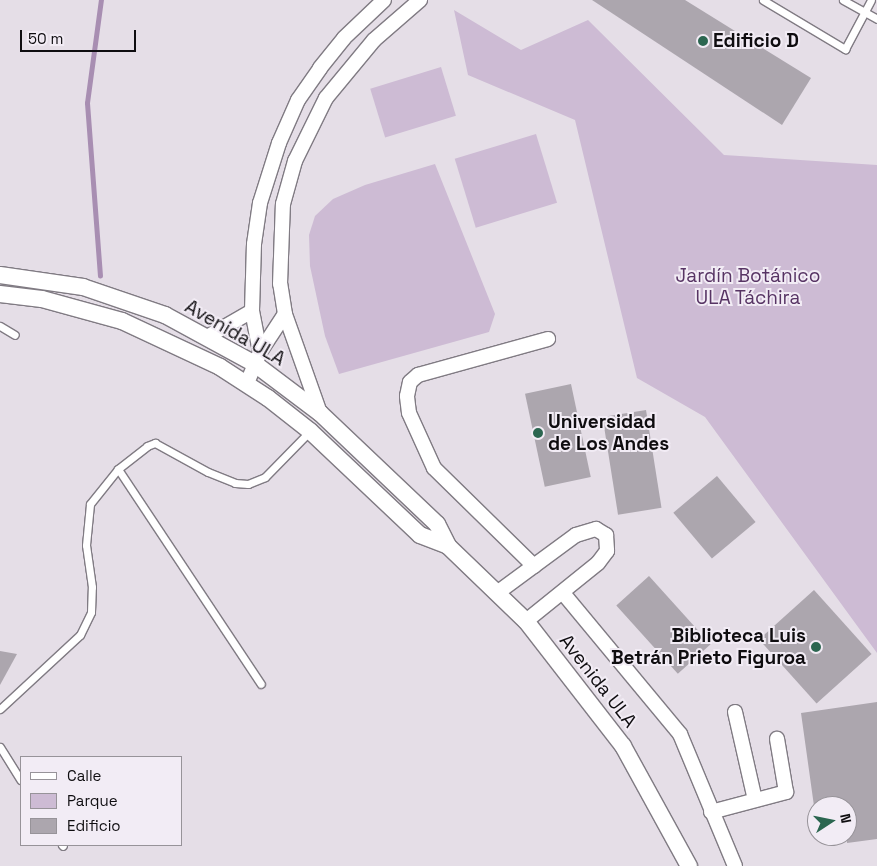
<!DOCTYPE html>
<html>
<head>
<meta charset="utf-8">
<style>
  body { margin:0 }
  #map { position:relative; width:877px; height:866px; overflow:hidden; background:#e5dee7; font-family:"Space Grotesk",sans-serif }
  div>[style] { position:absolute }
  [style*='--x'] { left:calc(var(--x)*1px); top:calc(var(--y)*1px); width:calc(var(--w)*1px); rotate:calc(var(--a)*1deg) }
  .green>* { inset:0; background:#cdbbd4; transform-origin:0 0 }
  .stream>* { height:4.5px; margin:-2.25px; padding:0 2.25px; transform-origin:2.25px; border-radius:2.25px; background:#a88eb2 }
  .building>* { inset:0; background:#aca6ae; transform-origin:0 0 }
  .roads { filter:drop-shadow(1px 0 #807b83) drop-shadow(-1px 0 #807b83) drop-shadow(0 1px #807b83) drop-shadow(0 -1px #807b83) }
  .service>* { height:7px; margin:-3.5px; padding:0 3.5px; transform-origin:3.5px; border-radius:3.5px; background:#fff }
  .minor>* { height:14px; margin:-7px; padding:0 7px; transform-origin:7px; border-radius:7px; background:#fff }
  .tertiary>* { height:16px; margin:-8px; padding:0 8px; transform-origin:8px; border-radius:8px; background:#fff }
  .dots>* { width:14px; height:14px; translate:-50% -50%; box-sizing:border-box; border:2px solid #f2ecf5; border-radius:50% }
  span { translate:-50% -50%; white-space:nowrap; text-align:center; line-height:1.15; -webkit-text-stroke:4px #f2ecf5; paint-order:stroke }
  .poi-label { font-size:19px; color:#0f0d10; font-weight:700 }
  .left { translate:0 -50%; text-align:left }
  .right { translate:-100% -50%; text-align:right }
  .park-label { font-size:19px; color:#573464 }
  .street-label { font-size:19px; color:#0f0d10 }
  .legend { position:absolute; left:20px; top:756px; width:162px; height:90px; box-sizing:border-box; background:#f2ecf5; border:1px solid #979399; margin:0; padding:6px 9px; list-style:none; font-size:15px; color:#0f0d10 }
  .legend li { display:flex; align-items:center; gap:10px; height:25px }
  .legend b { width:25px; border:1px solid #979399 }
  .north { position:absolute; left:807px; top:796px; width:50px; height:50px; box-sizing:border-box; background:#f2ecf5; border:1px solid #979399; border-radius:50%; rotate:79deg; font-size:14px; font-weight:700; line-height:20px; text-align:center; color:#0f0d10 }
  .north::after { content:''; display:block; margin:auto; width:18px; height:22px; background:#2b6650; clip-path:polygon(50% 0,100% 100%,50% 72%,0 100%) }
  .scale { position:absolute; left:20px; top:30px; width:116px; height:22px; box-sizing:border-box; border:2px solid #0f0d10; border-top:0; padding-left:6px; font-size:15px; line-height:18px; white-space:nowrap; color:#0f0d10; -webkit-text-stroke:4px #f2ecf5; paint-order:stroke }
</style>
</head>
<body>
<div id="map">
  <div class="green">
    <i style="clip-path:polygon(454px 10px,521px 50px,588px 20px,724px 155px,877px 165px,877px 653px,705px 417px,637px 378px,575px 120px,468px 75px)"></i>
    <i style="left:441px;top:67px;width:51px;height:74px;rotate:73deg"></i>
    <i style="left:536px;top:134px;width:72px;height:85px;rotate:73deg"></i>
    <i style="clip-path:polygon(435px 164px,495px 314px,489px 332px,339px 374px,325px 336px,310px 266px,309px 235px,315px 216px,333px 199px,365px 185px)"></i>
  </div>
  <div class="stream">
    <i style="--x:100;--y:276;--w:173;--a:-94.3"></i>
    <i style="--x:87;--y:103;--w:104;--a:-82.3"></i>
  </div>
  <div class="building">
    <i style="clip-path:polygon(592px 0,685px 0,811px 78px,782px 125px)"></i>
    <i style="left:571px;top:384px;width:95px;height:47px;rotate:78deg"></i>
    <i style="left:646px;top:410px;width:99px;height:44px;rotate:81deg"></i>
    <i style="left:717px;top:476px;width:60px;height:57px;rotate:50deg"></i>
    <i style="left:649px;top:576px;width:92px;height:44px;rotate:48deg"></i>
    <i style="left:814px;top:590px;width:86px;height:74px;rotate:48deg"></i>
    <i style="clip-path:polygon(0 651px,17px 654px,0 685px)"></i>
    <i style="clip-path:polygon(877px 702px,877px 839px,847px 843px,847px 806px,814px 806px,801px 713px)"></i>
  </div>
  <div class="roads">
    <div class="service">
      <i style="--x:763;--y:0;--w:96;--a:30.9"></i>
      <i style="--x:845;--y:49;--w:55;--a:-62"></i>
      <i style="--x:843;--y:0;--w:39;--a:29"></i>
      <i style="--x:0;--y:326;--w:17;--a:31"></i>
      <i style="--x:118;--y:469;--w:258;--a:56.4"></i>
      <i style="--x:0;--y:709;--w:109;--a:-42.8"></i>
      <i style="--x:80;--y:635;--w:25;--a:-64"></i>
      <i style="--x:91;--y:612;--w:25;--a:-88"></i>
      <i style="--x:92;--y:587;--w:42;--a:-98.1"></i>
      <i style="--x:86;--y:545;--w:41;--a:-84.4"></i>
      <i style="--x:90;--y:504;--w:45;--a:-51.3"></i>
      <i style="--x:118;--y:469;--w:37;--a:-38"></i>
      <i style="--x:147;--y:446;--w:9;--a:-21"></i>
      <i style="--x:155;--y:443;--w:60;--a:28.7"></i>
      <i style="--x:208;--y:472;--w:29;--a:22"></i>
      <i style="--x:235;--y:483;--w:13;--a:4"></i>
      <i style="--x:248;--y:484;--w:18;--a:-22"></i>
      <i style="--x:265;--y:477;--w:64;--a:-45.6"></i>
      <i style="--x:0;--y:747;--w:39;--a:58"></i>
      <i style="--x:62;--y:845;--w:1;--a:45"></i>
    </div>
    <div class="minor">
      <i style="--x:207;--y:337;--w:52;--a:-30"></i>
      <i style="--x:260;--y:352;--w:42;--a:-101"></i>
      <i style="--x:252;--y:311;--w:67;--a:-88.3"></i>
      <i style="--x:254;--y:244;--w:41;--a:-81.7"></i>
      <i style="--x:260;--y:203;--w:63;--a:-72.4"></i>
      <i style="--x:279;--y:143;--w:47;--a:-66.2"></i>
      <i style="--x:298;--y:100;--w:39;--a:-55"></i>
      <i style="--x:320;--y:68;--w:38;--a:-51"></i>
      <i style="--x:344;--y:38;--w:55;--a:-43.5"></i>
      <i style="--x:247;--y:383;--w:34;--a:-67"></i>
      <i style="--x:260;--y:352;--w:45;--a:-56.7"></i>
      <i style="--x:320;--y:413;--w:105;--a:-109.5"></i>
      <i style="--x:285;--y:314;--w:30;--a:-99"></i>
      <i style="--x:280;--y:284;--w:80;--a:-87.9"></i>
      <i style="--x:283;--y:204;--w:45;--a:-74.4"></i>
      <i style="--x:295;--y:161;--w:70;--a:-63.8"></i>
      <i style="--x:326;--y:98;--w:75;--a:-50.4"></i>
      <i style="--x:374;--y:40;--w:61;--a:-41"></i>
      <i style="--x:534;--y:566;--w:140;--a:-135.6"></i>
      <i style="--x:434;--y:468;--w:60;--a:-114.4"></i>
      <i style="--x:409;--y:413;--w:17;--a:-97"></i>
      <i style="--x:407;--y:396;--w:14;--a:-78"></i>
      <i style="--x:410;--y:382;--w:11;--a:-41"></i>
      <i style="--x:418;--y:375;--w:135;--a:-15.5"></i>
      <i style="--x:497;--y:593;--w:98;--a:-36.3"></i>
      <i style="--x:576;--y:535;--w:21;--a:-17"></i>
      <i style="--x:596;--y:529;--w:12;--a:31"></i>
      <i style="--x:606;--y:535;--w:16;--a:86"></i>
      <i style="--x:607;--y:551;--w:15;--a:127"></i>
      <i style="--x:598;--y:563;--w:92;--a:141.1"></i>
      <i style="--x:563;--y:593;--w:183;--a:50.3"></i>
      <i style="--x:680;--y:734;--w:143;--a:67.4"></i>
      <i style="--x:735;--y:712;--w:90;--a:77.2"></i>
      <i style="--x:711;--y:812;--w:78;--a:-14.9"></i>
      <i style="--x:786;--y:792;--w:54;--a:-99.6"></i>
    </div>
    <div class="tertiary">
      <i style="--x:0;--y:275;--w:84;--a:8.2"></i>
      <i style="--x:83;--y:287;--w:87;--a:18.9"></i>
      <i style="--x:165;--y:315;--w:102;--a:28.6"></i>
      <i style="--x:255;--y:364;--w:81;--a:37"></i>
      <i style="--x:320;--y:413;--w:161;--a:43.5"></i>
      <i style="--x:437;--y:524;--w:25;--a:63"></i>
      <i style="--x:448;--y:546;--w:108;--a:43.9"></i>
      <i style="--x:526;--y:621;--w:158;--a:52.2"></i>
      <i style="--x:623;--y:746;--w:137;--a:61.2"></i>
      <i style="--x:0;--y:294;--w:42;--a:6.8"></i>
      <i style="--x:42;--y:299;--w:83;--a:15.4"></i>
      <i style="--x:122;--y:321;--w:108;--a:25.1"></i>
      <i style="--x:220;--y:367;--w:57;--a:32.9"></i>
      <i style="--x:268;--y:398;--w:53;--a:38.2"></i>
      <i style="--x:310;--y:431;--w:151;--a:43.4"></i>
      <i style="--x:420;--y:535;--w:30;--a:21"></i>
    </div>
  </div>
  <div class="dots">
    <i style="left:703px;top:41px;background:#2b6650"></i>
    <i style="left:538px;top:433px;background:#2b6650"></i>
    <i style="left:816px;top:647px;background:#2b6650"></i>
  </div>
  <div class="poi-label">
    <span class="left" style="left:713px;top:41px">Edificio D</span>
    <span class="left" style="left:548px;top:433px">Universidad<br>de Los Andes</span>
    <span class="right" style="left:806px;top:647px">Biblioteca Luis<br>Betrán Prieto Figuroa</span>
  </div>
  <div class="park-label">
    <span style="left:748px;top:287px">Jardín Botánico<br>ULA Táchira</span>
  </div>
  <div class="street-label">
    <span style="left:235px;top:333px;rotate:30deg">Avenida ULA</span>
    <span style="left:598px;top:681px;rotate:52deg">Avenida ULA</span>
  </div>
  <ul class="legend">
  <li><b style="height:6px;background:#fff"></b>Calle</li>
  <li><b style="height:14px;background:#cdbbd4"></b>Parque</li>
  <li><b style="height:14px;background:#aca6ae"></b>Edificio</li>
  </ul>
  <div class="north">N</div>
  <div class="scale">50 m</div>
</div>
</body>
</html>
